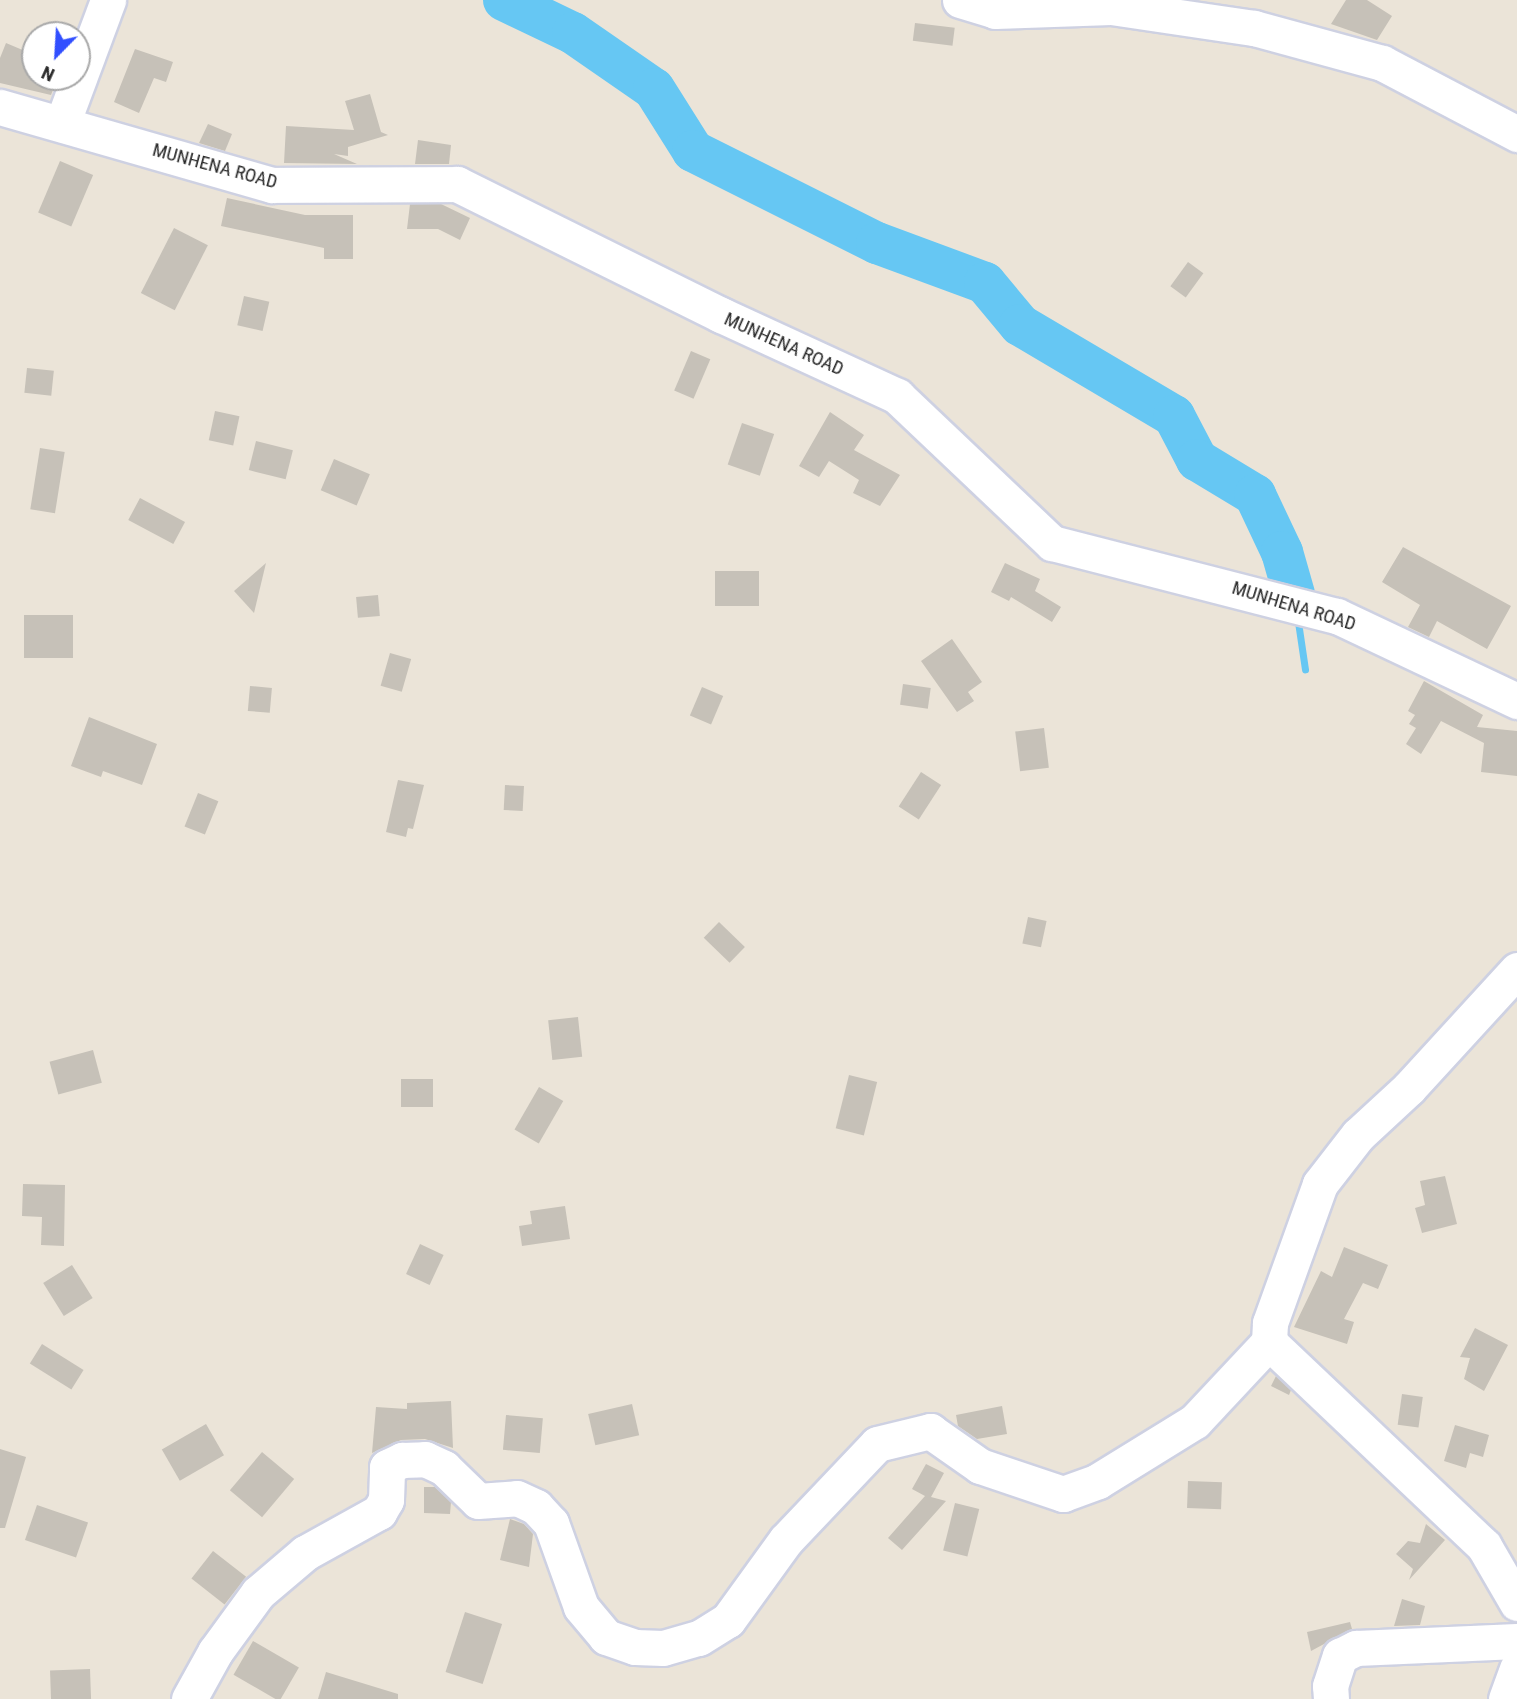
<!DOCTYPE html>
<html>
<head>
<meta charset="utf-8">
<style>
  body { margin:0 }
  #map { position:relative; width:1517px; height:1699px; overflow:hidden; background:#ebe4d8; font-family:"Roboto Condensed",sans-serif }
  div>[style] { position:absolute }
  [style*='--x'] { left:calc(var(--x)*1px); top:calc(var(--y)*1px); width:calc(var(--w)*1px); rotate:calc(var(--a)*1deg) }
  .stream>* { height:7px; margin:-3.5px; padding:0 3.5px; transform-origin:3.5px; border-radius:3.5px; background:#66c7f3 }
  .river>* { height:42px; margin:-21px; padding:0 21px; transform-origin:21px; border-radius:21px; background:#66c7f3 }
  .building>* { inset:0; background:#c6c1b8; transform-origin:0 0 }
  .roads { filter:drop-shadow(2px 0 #ced1e2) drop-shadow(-2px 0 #ced1e2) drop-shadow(0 2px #ced1e2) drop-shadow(0 -2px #ced1e2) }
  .minor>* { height:35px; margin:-17.5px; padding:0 17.5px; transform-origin:17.5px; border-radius:17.5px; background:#fff }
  span { translate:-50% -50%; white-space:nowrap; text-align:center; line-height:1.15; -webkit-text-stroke:7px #fff; paint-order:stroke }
  .street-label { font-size:19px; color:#282828 }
  .north { position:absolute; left:21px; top:21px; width:70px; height:70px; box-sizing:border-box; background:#fff; border:2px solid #a9a9a9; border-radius:50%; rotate:204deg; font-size:19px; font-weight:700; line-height:28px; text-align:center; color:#282828 }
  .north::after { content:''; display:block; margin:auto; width:24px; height:32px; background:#314fff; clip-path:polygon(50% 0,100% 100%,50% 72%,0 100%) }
</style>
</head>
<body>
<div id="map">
  <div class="stream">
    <i style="--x:1297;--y:615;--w:55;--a:81.6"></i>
  </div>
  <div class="river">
    <i style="--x:504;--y:0;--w:76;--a:25.6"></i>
    <i style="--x:573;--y:33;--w:98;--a:34.7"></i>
    <i style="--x:654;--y:89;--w:73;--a:57.8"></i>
    <i style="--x:693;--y:151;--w:206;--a:26.6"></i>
    <i style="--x:877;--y:243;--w:115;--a:20.3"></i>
    <i style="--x:985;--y:283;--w:55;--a:50.2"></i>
    <i style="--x:1020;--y:325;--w:179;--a:30.6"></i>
    <i style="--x:1174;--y:416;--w:50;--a:62.4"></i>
    <i style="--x:1197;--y:460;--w:68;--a:31.1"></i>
    <i style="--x:1255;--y:495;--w:63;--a:64.7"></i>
    <i style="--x:1282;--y:552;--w:44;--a:74.1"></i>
  </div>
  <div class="building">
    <i style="clip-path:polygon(1346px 0,1367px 0,1392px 16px,1377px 40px,1331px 24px)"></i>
    <i style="left:915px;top:23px;width:40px;height:18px;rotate:7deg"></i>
    <i style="clip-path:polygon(6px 43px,25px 51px,22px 59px,35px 62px,35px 77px,58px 77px,51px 95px,0 83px,0 58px)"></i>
    <i style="clip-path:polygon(135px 49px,173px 62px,166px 82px,154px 78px,139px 113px,114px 102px)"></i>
    <i style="clip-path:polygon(370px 94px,381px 132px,388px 135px,348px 147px,348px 156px,334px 154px,357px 164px,284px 163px,286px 126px,354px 130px,345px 101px)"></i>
    <i style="clip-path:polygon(208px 124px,232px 134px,225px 151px,199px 143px)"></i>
    <i style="clip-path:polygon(418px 140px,451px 145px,449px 164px,415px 164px)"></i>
    <i style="left:60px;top:161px;width:36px;height:56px;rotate:23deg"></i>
    <i style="clip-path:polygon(227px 198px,305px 215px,353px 215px,353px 259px,324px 259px,324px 248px,221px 226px)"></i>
    <i style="clip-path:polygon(410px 204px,441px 204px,470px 218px,460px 240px,438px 229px,407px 229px)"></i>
    <i style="left:174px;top:228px;width:38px;height:73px;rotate:27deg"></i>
    <i style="left:1188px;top:262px;width:19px;height:30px;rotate:36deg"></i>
    <i style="left:244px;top:296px;width:26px;height:30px;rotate:13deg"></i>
    <i style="left:691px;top:351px;width:21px;height:43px;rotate:23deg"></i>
    <i style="left:27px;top:368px;width:27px;height:25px;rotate:6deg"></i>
    <i style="left:215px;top:411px;width:25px;height:30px;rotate:12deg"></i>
    <i style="clip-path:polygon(830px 412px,864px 435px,854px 450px,900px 475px,880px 506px,853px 493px,859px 480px,829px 461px,819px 477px,799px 466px)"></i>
    <i style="left:742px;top:423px;width:34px;height:44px;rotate:19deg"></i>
    <i style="left:256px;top:441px;width:38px;height:30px;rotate:14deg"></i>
    <i style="left:40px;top:448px;width:25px;height:62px;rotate:9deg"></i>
    <i style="left:334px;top:459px;width:39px;height:34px;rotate:23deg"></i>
    <i style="left:140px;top:498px;width:51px;height:25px;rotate:28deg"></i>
    <i style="clip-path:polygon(1403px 547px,1511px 606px,1487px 649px,1437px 621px,1429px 637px,1408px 627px,1420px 605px,1382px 582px)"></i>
    <i style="clip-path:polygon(266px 563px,254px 613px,234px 591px)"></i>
    <i style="clip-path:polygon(1005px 563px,1040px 579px,1035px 591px,1061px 607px,1052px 622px,1011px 597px,1009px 601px,991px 592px)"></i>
    <i style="left:715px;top:571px;width:44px;height:35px"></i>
    <i style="left:378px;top:595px;width:21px;height:22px;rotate:85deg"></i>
    <i style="left:24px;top:615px;width:49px;height:43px"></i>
    <i style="clip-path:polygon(952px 639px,982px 682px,968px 692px,974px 701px,957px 712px,921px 661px)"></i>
    <i style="left:390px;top:653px;width:22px;height:34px;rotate:16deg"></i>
    <i style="clip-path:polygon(1424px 681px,1483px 715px,1477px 727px,1517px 731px,1517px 776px,1481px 772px,1484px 743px,1441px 721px,1421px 754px,1406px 744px,1416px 728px,1409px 724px,1415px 715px,1408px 711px)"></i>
    <i style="left:903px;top:684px;width:28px;height:21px;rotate:8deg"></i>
    <i style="left:250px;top:686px;width:22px;height:25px;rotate:5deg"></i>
    <i style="left:702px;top:687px;width:23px;height:31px;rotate:23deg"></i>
    <i style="clip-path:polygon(89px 717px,157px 744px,142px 785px,103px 771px,101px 777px,71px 766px)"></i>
    <i style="left:1044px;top:728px;width:40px;height:29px;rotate:83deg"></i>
    <i style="left:921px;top:772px;width:24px;height:41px;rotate:33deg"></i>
    <i style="clip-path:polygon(398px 780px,424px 785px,413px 829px,408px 828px,406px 837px,386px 832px)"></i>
    <i style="left:505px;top:785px;width:19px;height:25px;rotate:3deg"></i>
    <i style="left:198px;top:793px;width:22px;height:36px;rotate:22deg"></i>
    <i style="left:1028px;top:917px;width:19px;height:27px;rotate:12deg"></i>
    <i style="left:719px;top:922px;width:36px;height:22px;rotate:44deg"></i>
    <i style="left:578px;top:1017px;width:40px;height:30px;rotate:84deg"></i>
    <i style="left:93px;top:1050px;width:34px;height:45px;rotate:75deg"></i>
    <i style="left:849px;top:1075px;width:29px;height:55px;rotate:14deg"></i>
    <i style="left:401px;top:1079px;width:32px;height:28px"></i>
    <i style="left:539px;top:1087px;width:28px;height:49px;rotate:30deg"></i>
    <i style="clip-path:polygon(1445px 1176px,1457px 1224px,1422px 1233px,1415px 1208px,1425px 1205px,1420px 1181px)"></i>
    <i style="clip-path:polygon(23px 1184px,65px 1185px,64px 1246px,41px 1245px,42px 1217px,22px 1216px)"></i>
    <i style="clip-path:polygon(565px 1206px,570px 1239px,522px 1246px,519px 1226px,532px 1224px,530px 1211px)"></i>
    <i style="left:420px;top:1244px;width:26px;height:33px;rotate:25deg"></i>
    <i style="clip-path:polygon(1344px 1247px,1388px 1265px,1378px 1289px,1363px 1283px,1344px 1319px,1354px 1322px,1347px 1344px,1294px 1327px,1321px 1271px,1332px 1277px)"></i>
    <i style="left:72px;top:1265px;width:39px;height:34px;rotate:58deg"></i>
    <i style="clip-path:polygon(1475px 1328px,1508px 1345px,1484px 1391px,1464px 1379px,1470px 1358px,1460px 1357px)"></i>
    <i style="left:42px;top:1344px;width:49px;height:23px;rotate:32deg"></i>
    <i style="clip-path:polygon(1276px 1376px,1291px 1390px,1289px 1395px,1271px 1386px)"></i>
    <i style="left:1402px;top:1394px;width:21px;height:31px;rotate:8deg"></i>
    <i style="clip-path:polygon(451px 1401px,453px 1448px,425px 1439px,401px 1440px,372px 1453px,376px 1407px,407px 1409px,407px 1403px)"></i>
    <i style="left:632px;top:1404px;width:32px;height:45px;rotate:77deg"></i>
    <i style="clip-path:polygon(1002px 1406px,1007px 1434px,977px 1439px,958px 1426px,956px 1415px)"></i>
    <i style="left:506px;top:1415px;width:37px;height:35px;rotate:5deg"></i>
    <i style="left:206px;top:1424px;width:36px;height:51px;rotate:60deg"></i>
    <i style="clip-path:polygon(1455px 1425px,1489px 1435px,1483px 1457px,1470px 1453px,1466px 1468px,1444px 1461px)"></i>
    <i style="clip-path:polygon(0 1449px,26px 1457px,5px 1528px,0 1528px)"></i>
    <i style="left:262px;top:1452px;width:42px;height:50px;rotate:40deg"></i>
    <i style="clip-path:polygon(926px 1464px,944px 1473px,931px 1497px,946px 1501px,902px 1550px,888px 1538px,925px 1496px,912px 1489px)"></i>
    <i style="left:1188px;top:1481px;width:34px;height:27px;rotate:2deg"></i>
    <i style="clip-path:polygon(424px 1487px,435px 1487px,451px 1502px,450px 1514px,424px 1513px)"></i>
    <i style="left:955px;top:1503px;width:25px;height:49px;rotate:14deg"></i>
    <i style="left:37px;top:1505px;width:54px;height:37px;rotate:19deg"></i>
    <i style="clip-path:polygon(510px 1519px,524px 1524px,533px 1534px,529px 1567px,500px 1560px)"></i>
    <i style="clip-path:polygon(1426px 1524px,1445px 1540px,1409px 1580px,1413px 1569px,1396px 1554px,1408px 1541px,1420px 1543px)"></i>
    <i style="left:213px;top:1551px;width:42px;height:35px;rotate:38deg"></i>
    <i style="clip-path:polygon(1402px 1599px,1425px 1606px,1420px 1625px,1394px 1626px)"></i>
    <i style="left:465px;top:1612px;width:39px;height:63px;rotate:18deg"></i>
    <i style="clip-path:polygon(1350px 1622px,1352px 1629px,1311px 1651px,1307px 1632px)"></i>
    <i style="left:253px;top:1641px;width:53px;height:39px;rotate:30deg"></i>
    <i style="left:90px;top:1669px;width:30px;height:40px;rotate:88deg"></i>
    <i style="clip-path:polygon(326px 1672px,398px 1694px,398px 1699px,318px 1699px)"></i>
  </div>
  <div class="roads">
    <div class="minor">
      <i style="--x:960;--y:0;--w:37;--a:17"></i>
      <i style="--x:995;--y:11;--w:116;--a:-2"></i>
      <i style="--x:1111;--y:7;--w:145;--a:8.4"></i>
      <i style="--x:1254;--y:28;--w:133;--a:15.3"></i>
      <i style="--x:1382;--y:63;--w:153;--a:27.7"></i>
      <i style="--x:0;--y:107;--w:283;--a:16"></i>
      <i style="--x:272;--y:185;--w:185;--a:-0.3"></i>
      <i style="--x:457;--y:184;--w:295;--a:26.4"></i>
      <i style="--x:721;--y:315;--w:194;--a:24.7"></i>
      <i style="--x:897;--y:396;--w:214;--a:43.5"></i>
      <i style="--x:1052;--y:543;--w:294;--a:14.4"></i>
      <i style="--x:1337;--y:616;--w:199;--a:25.3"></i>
      <i style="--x:62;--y:124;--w:132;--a:-69.6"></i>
      <i style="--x:1517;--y:970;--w:160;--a:132.5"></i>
      <i style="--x:1409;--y:1088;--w:69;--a:137.3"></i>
      <i style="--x:1358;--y:1135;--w:62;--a:127.8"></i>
      <i style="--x:1320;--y:1184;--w:148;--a:109.8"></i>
      <i style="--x:1270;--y:1323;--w:19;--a:93"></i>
      <i style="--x:1269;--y:1342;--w:296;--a:43.5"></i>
      <i style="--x:1484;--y:1546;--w:66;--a:59.9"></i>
      <i style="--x:189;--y:1699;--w:54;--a:-61"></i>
      <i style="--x:215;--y:1652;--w:73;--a:-53.9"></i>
      <i style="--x:258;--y:1593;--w:62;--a:-40.4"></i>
      <i style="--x:305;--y:1553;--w:85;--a:-29"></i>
      <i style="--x:379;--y:1512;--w:14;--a:-60"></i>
      <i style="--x:386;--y:1500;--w:33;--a:-88"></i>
      <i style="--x:387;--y:1467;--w:17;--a:-25"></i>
      <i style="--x:402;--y:1460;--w:23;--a:-2"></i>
      <i style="--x:425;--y:1459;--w:21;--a:25"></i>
      <i style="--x:444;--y:1468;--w:47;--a:44.1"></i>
      <i style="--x:478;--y:1501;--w:39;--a:-4"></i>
      <i style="--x:517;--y:1498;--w:21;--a:25"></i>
      <i style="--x:536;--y:1507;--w:22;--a:47"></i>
      <i style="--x:551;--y:1523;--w:89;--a:70.3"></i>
      <i style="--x:581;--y:1607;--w:39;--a:50"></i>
      <i style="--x:606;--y:1637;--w:31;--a:19"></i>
      <i style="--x:635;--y:1647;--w:28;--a:2"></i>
      <i style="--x:663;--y:1648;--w:37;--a:-16"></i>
      <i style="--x:699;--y:1638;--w:34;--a:-32"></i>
      <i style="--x:728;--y:1620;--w:99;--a:-54.1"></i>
      <i style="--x:786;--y:1540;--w:132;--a:-46.5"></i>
      <i style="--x:877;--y:1444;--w:55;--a:-13.8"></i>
      <i style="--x:930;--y:1431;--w:61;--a:35"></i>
      <i style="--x:980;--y:1466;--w:88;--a:18.6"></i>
      <i style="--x:1063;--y:1494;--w:37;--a:-20"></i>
      <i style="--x:1098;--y:1481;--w:114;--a:-31.7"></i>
      <i style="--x:1195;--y:1421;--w:108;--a:-46.9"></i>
      <i style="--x:1331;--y:1699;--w:13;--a:-94"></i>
      <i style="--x:1330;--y:1686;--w:32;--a:-72"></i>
      <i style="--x:1340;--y:1656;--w:18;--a:-27"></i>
      <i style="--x:1356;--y:1648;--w:161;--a:-2.5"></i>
      <i style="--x:1506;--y:1699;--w:33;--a:-70"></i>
    </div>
  </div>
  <div class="street-label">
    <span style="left:215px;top:166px;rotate:15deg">MUNHENA ROAD</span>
    <span style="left:784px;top:344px;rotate:24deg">MUNHENA ROAD</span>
    <span style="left:1294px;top:606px;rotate:17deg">MUNHENA ROAD</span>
  </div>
  <div class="north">N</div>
</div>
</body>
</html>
